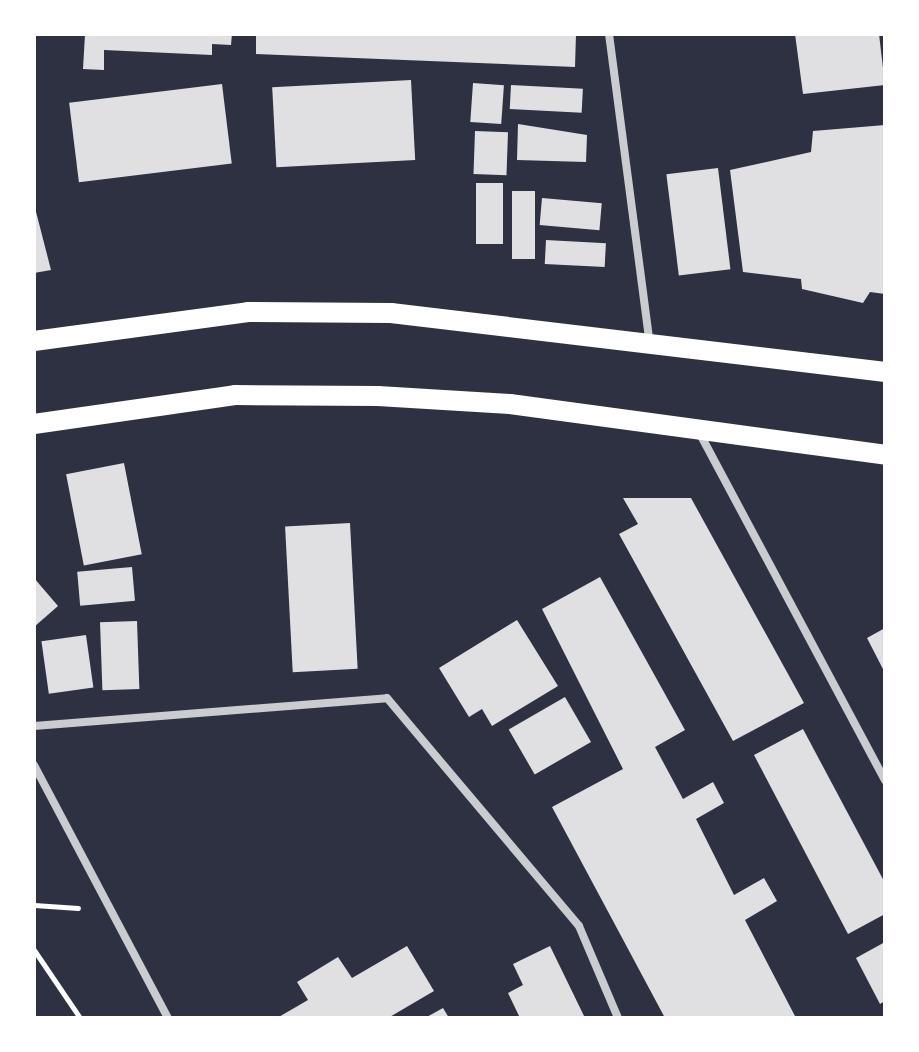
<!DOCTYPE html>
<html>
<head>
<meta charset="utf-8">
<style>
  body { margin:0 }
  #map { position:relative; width:919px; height:1052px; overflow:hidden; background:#2d3142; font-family:"DM Sans",sans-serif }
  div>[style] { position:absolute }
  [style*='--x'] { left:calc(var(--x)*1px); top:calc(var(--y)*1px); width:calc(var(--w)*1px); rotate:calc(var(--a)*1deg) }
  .building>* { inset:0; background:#e0e0e3; transform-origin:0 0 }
  .path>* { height:5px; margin:-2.5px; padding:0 2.5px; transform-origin:2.5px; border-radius:2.5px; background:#fff }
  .minor>* { height:8px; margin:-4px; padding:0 4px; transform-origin:4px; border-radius:4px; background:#caccd0 }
  .primary>* { height:20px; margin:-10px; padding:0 10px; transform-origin:10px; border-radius:10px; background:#fff }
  span { translate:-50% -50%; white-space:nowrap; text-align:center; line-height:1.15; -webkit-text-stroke:6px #fff; paint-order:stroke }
  .frame { position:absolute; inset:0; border:36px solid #fff; pointer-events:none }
</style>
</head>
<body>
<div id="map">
  <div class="building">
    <i style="clip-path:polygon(85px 34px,232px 34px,231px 45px,212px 44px,212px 55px,104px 50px,104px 70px,83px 69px)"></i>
    <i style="clip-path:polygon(256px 34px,576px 34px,575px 67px,256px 54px)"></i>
    <i style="clip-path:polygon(795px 34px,879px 34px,885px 85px,803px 94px)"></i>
    <i style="left:411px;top:80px;width:80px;height:139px;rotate:87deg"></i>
    <i style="left:473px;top:83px;width:31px;height:39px;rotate:4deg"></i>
    <i style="left:222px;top:84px;width:80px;height:154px;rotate:83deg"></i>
    <i style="left:511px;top:85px;width:72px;height:24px;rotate:3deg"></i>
    <i style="clip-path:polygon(518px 124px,587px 135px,586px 162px,517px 160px)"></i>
    <i style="clip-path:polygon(885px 125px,885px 294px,870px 292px,863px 303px,802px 289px,801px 279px,743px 272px,730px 170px,811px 152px,813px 131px)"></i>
    <i style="left:475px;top:131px;width:33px;height:43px;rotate:2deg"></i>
    <i style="left:718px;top:168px;width:102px;height:52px;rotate:83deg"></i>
    <i style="left:476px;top:183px;width:27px;height:61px"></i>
    <i style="left:512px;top:191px;width:23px;height:68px"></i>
    <i style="left:542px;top:198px;width:60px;height:27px;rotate:5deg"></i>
    <i style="clip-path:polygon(34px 204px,51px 270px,34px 273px)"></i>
    <i style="left:546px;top:240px;width:60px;height:24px;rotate:3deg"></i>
    <i style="left:124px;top:463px;width:93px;height:59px;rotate:79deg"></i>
    <i style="clip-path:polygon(623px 498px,691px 498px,804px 703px,733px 741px,619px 534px,638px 524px)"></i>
    <i style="left:350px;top:523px;width:146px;height:65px;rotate:87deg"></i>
    <i style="left:132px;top:567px;width:34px;height:55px;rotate:85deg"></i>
    <i style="clip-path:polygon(600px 577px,685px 730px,655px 747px,683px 799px,713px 782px,724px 803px,696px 819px,734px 895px,764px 878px,777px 901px,745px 920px,796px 1018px,665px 1018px,552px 807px,623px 769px,542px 609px)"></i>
    <i style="clip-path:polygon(34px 578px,58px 606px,34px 627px)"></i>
    <i style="clip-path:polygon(517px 620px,558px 686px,492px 726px,482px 709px,469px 717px,439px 668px)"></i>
    <i style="left:137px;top:621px;width:68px;height:37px;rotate:88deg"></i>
    <i style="clip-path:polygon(885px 628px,885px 673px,867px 638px)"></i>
    <i style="left:86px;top:635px;width:53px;height:45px;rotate:82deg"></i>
    <i style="left:565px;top:697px;width:52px;height:65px;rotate:60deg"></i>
    <i style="clip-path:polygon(803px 729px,885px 883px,885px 914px,848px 934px,754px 755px)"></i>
    <i style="clip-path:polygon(885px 942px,885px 1001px,880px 1004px,856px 958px)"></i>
    <i style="clip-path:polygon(407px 946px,434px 991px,388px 1018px,277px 1018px,308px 1000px,297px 982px,338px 957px,352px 978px)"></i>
    <i style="clip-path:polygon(550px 946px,585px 1018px,520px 1018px,508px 993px,523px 985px,513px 964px)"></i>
    <i style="clip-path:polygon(443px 1008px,449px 1018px,425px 1018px)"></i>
  </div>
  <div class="path">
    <i style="--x:34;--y:905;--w:44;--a:3.9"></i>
    <i style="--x:34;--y:950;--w:82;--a:55.9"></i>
  </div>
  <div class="minor">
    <i style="--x:609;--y:34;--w:308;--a:82.5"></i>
    <i style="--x:699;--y:432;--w:395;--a:61.9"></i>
    <i style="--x:34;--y:726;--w:354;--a:-4.5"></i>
    <i style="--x:387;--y:698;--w:298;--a:49.9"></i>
    <i style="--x:579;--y:926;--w:100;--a:67"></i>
    <i style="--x:34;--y:765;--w:286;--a:62.1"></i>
  </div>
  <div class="primary">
    <i style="--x:34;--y:341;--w:216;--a:-7.7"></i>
    <i style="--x:248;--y:312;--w:143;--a:0.4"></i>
    <i style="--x:391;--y:313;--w:498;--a:6.8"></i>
    <i style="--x:34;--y:424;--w:203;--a:-8.2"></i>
    <i style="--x:235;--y:395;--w:143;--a:0.4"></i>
    <i style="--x:378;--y:396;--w:132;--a:3.5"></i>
    <i style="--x:510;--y:404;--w:378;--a:7.7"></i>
  </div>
  <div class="frame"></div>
</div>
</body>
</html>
